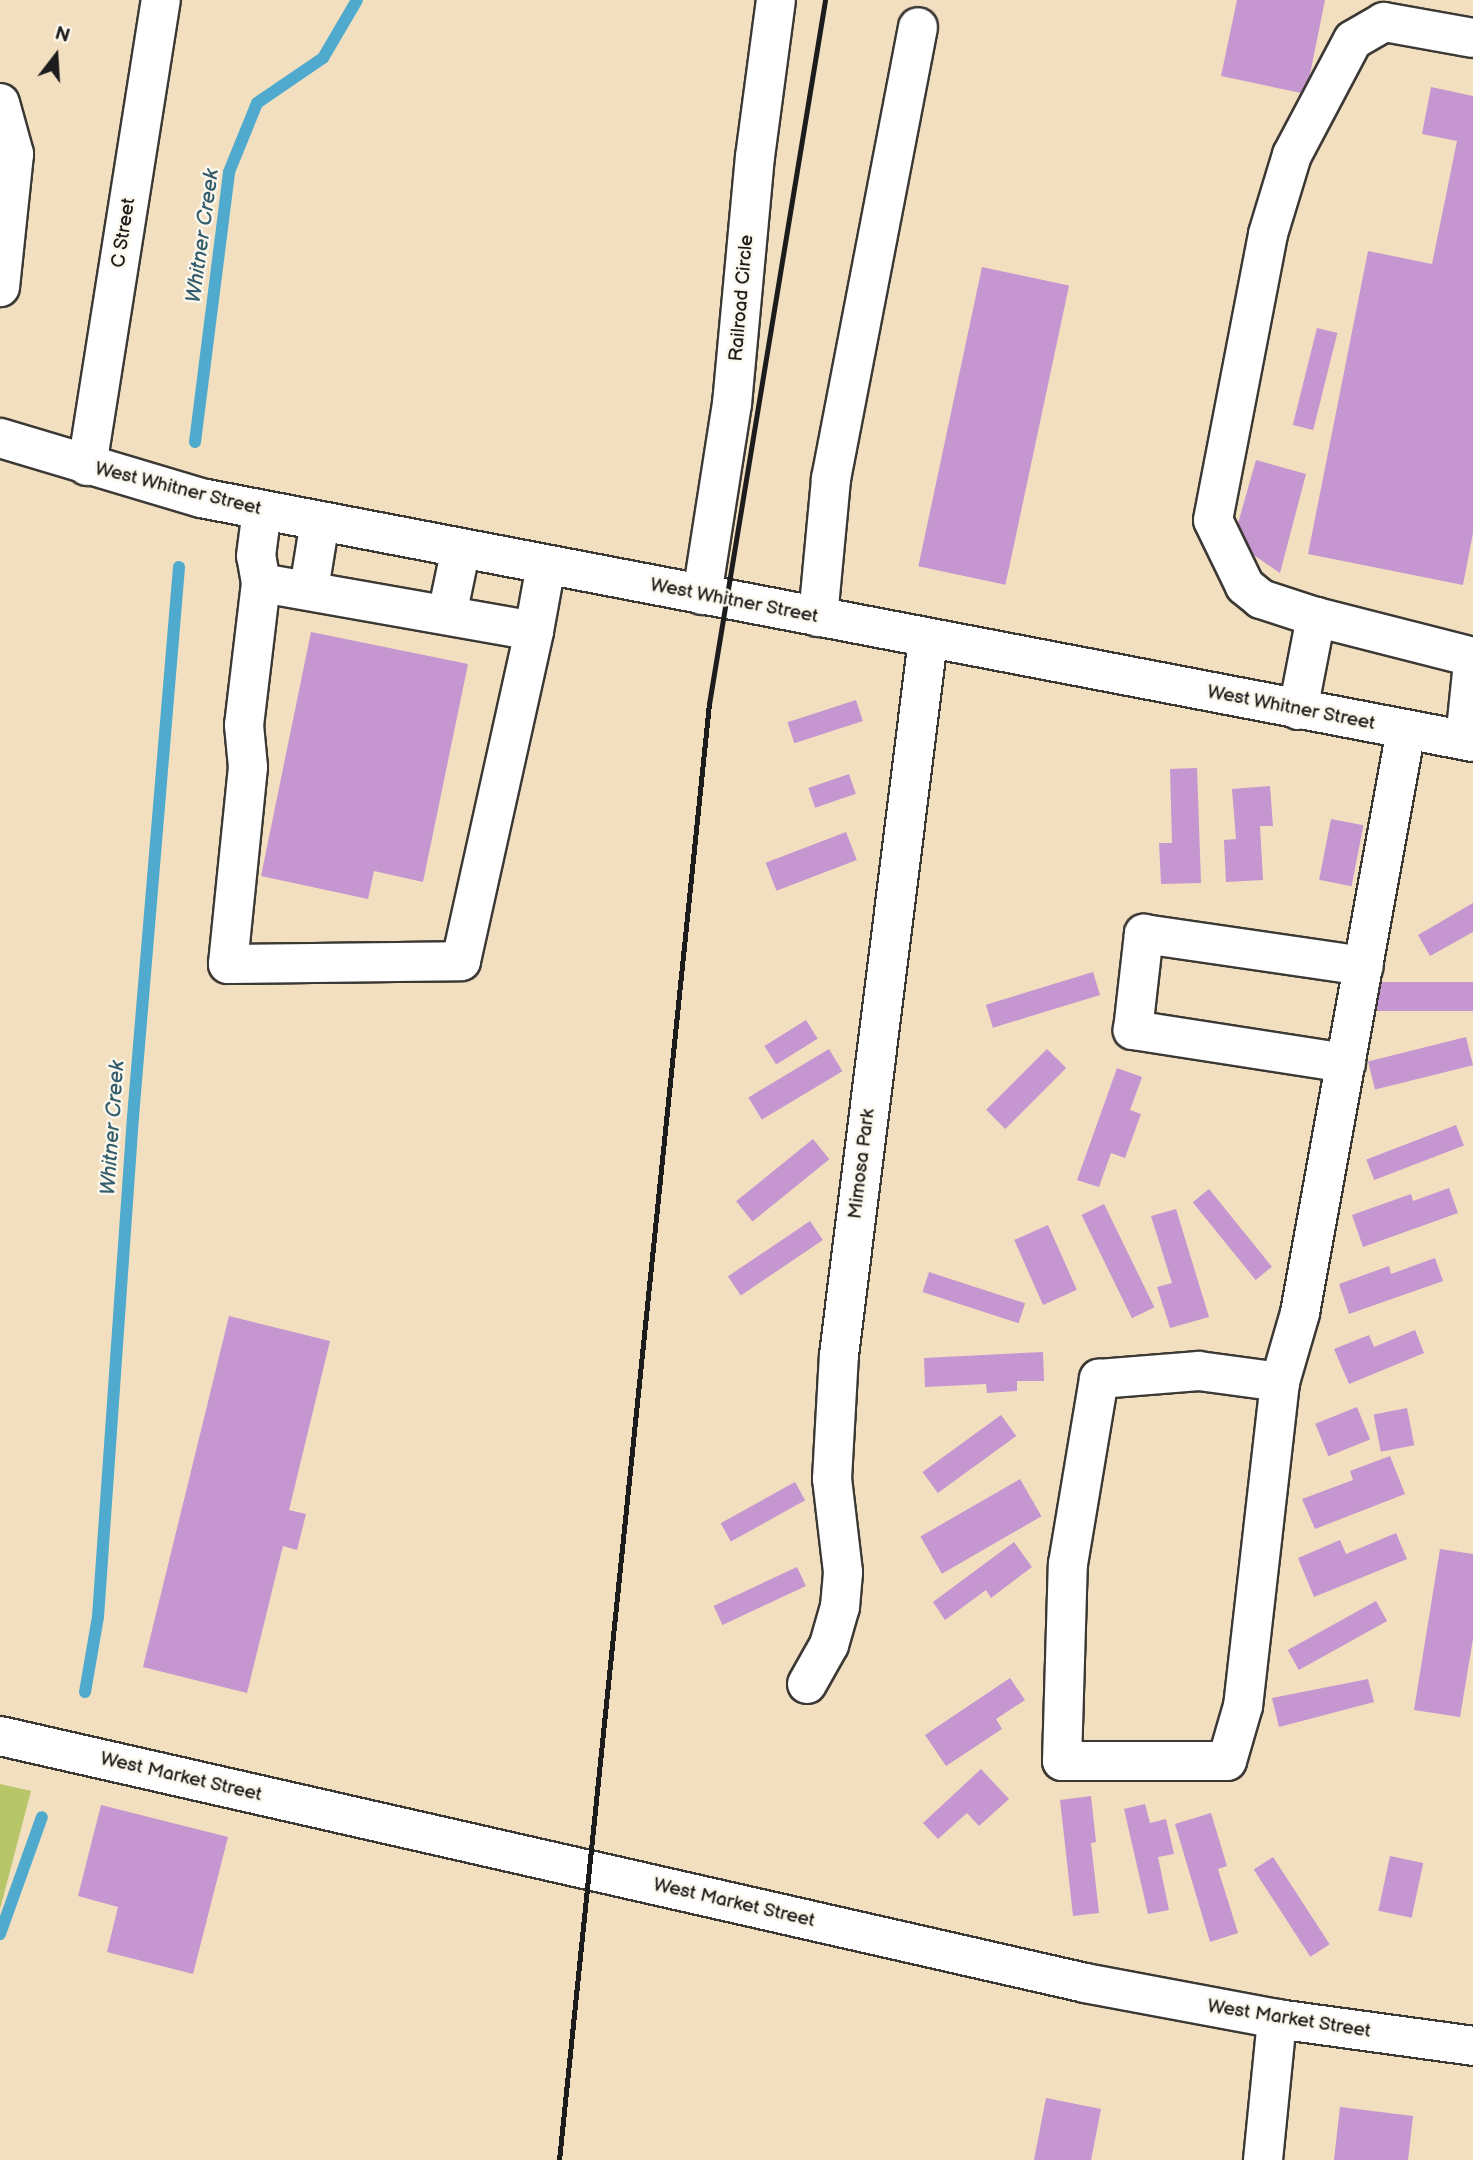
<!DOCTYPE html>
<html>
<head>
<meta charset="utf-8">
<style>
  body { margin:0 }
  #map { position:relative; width:1473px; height:2160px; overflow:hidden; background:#f1dfc0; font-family:"Balsamiq Sans",sans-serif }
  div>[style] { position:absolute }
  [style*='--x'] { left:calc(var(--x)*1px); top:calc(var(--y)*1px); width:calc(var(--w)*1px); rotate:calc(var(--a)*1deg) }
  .green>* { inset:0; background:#b6c669 }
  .stream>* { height:12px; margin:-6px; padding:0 6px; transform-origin:6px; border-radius:6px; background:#4faacd }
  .building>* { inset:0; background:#c596d0; transform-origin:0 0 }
  .roads { filter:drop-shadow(2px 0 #3c3935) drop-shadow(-2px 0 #3c3935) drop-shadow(0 2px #3c3935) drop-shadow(0 -2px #3c3935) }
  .minor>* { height:38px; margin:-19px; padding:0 19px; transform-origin:19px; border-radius:19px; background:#fff }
  .major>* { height:38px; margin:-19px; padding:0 19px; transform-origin:19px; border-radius:19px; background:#fff }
  .rail>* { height:5px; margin:-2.5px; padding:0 2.5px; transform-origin:2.5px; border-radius:2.5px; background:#1c1c1c }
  span { translate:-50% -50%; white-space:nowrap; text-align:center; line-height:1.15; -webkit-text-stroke:5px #fbf7ec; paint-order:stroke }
  .street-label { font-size:19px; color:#1c1c1c }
  .water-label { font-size:21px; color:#335c6c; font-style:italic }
  .north { position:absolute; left:21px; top:21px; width:70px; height:70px; -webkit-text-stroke:5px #fbf7ec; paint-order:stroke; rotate:17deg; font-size:19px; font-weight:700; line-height:28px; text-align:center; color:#1c1c1c }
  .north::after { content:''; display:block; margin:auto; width:24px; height:32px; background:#1c1c1c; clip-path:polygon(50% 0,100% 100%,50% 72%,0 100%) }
</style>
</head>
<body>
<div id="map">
  <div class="green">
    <i style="clip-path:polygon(0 1784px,31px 1791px,0 1909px)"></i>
  </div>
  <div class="stream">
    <i style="--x:195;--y:442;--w:272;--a:-82.8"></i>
    <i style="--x:229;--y:172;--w:74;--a:-67.9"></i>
    <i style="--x:257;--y:103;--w:80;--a:-34.3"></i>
    <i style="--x:323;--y:58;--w:67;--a:-59.6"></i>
    <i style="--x:85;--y:1692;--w:76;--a:-80.2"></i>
    <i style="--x:98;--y:1617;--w:501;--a:-86"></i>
    <i style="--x:133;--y:1117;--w:552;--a:-85.22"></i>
    <i style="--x:0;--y:1934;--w:124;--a:-70.3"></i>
  </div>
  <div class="building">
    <i style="clip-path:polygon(1237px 0,1325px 0,1306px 94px,1221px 76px)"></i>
    <i style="clip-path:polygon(1431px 87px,1473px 96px,1473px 533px,1463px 585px,1308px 554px,1368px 251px,1432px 264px,1457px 141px,1422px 134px)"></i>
    <i style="left:982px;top:267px;width:89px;height:306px;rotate:12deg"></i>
    <i style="left:1317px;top:328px;width:21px;height:100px;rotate:14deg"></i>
    <i style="clip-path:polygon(1256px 460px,1306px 474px,1280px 573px,1233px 541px)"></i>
    <i style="clip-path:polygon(311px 632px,468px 664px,423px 882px,374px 871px,368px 899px,261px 876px)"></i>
    <i style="left:856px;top:700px;width:22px;height:72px;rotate:72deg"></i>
    <i style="clip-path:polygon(1197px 768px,1201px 883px,1161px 884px,1159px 843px,1172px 843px,1170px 769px)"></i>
    <i style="left:849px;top:774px;width:21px;height:43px;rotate:71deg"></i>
    <i style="clip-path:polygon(1270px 786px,1273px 826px,1260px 826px,1263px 880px,1226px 882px,1224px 840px,1236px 839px,1232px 789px)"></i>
    <i style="left:1331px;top:819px;width:33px;height:62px;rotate:11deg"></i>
    <i style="left:846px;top:832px;width:30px;height:86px;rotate:69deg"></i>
    <i style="clip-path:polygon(1473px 903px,1473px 932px,1430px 956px,1418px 935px)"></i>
    <i style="left:1093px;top:972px;width:24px;height:112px;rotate:73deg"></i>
    <i style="left:1473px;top:982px;width:29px;height:98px;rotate:90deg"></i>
    <i style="left:806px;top:1020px;width:22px;height:49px;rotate:58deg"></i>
    <i style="left:1466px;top:1037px;width:29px;height:101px;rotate:76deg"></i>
    <i style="left:829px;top:1049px;width:26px;height:94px;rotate:59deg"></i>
    <i style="left:1047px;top:1049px;width:27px;height:86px;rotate:45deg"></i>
    <i style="clip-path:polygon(1117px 1068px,1142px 1077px,1130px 1110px,1141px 1114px,1125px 1158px,1111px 1153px,1099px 1187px,1077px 1180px)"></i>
    <i style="left:1456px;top:1125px;width:22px;height:96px;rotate:69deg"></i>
    <i style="left:813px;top:1139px;width:26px;height:99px;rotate:51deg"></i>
    <i style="clip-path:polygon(1449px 1188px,1458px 1213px,1363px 1247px,1352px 1215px,1411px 1194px,1413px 1201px)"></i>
    <i style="left:1209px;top:1189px;width:100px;height:21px;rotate:51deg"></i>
    <i style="left:1104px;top:1204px;width:115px;height:25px;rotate:64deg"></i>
    <i style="clip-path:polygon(1176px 1209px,1209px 1317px,1170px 1328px,1157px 1287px,1172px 1283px,1151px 1216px)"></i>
    <i style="left:810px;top:1221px;width:23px;height:99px;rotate:56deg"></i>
    <i style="left:1048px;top:1225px;width:71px;height:37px;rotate:66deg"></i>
    <i style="clip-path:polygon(1435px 1258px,1443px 1281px,1349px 1314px,1339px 1284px,1389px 1266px,1391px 1274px)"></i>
    <i style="left:929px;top:1272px;width:101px;height:21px;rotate:18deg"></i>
    <i style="clip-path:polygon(229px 1316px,330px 1341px,289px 1510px,306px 1514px,297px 1550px,283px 1546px,247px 1693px,143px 1667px)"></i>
    <i style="clip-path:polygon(1415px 1330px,1424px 1353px,1349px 1384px,1334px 1349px,1369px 1335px,1374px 1347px)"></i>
    <i style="clip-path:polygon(1043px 1352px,1044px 1381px,1017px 1381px,1017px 1391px,987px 1393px,986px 1384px,925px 1387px,924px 1358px)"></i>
    <i style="left:1357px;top:1407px;width:35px;height:45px;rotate:68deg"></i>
    <i style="left:1407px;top:1408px;width:38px;height:34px;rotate:79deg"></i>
    <i style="left:1001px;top:1415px;width:26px;height:97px;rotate:54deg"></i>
    <i style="clip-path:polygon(1390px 1456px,1405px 1494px,1315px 1529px,1302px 1499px,1353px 1480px,1350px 1471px)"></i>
    <i style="left:1020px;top:1479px;width:43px;height:115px;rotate:60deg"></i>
    <i style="left:795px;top:1482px;width:21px;height:85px;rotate:61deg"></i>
    <i style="clip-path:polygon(1396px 1533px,1407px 1559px,1314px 1597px,1298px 1558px,1340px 1540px,1346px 1554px)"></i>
    <i style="clip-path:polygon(1014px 1542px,1032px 1567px,991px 1598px,986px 1590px,945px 1620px,933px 1602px)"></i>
    <i style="clip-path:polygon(1440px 1549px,1473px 1554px,1473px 1639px,1460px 1717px,1414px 1710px)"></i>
    <i style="left:797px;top:1567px;width:21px;height:92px;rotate:65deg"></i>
    <i style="left:1376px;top:1601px;width:23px;height:101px;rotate:61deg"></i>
    <i style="clip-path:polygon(1010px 1678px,1025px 1700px,996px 1719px,1002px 1729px,946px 1766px,925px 1735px)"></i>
    <i style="clip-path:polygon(1368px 1679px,1374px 1702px,1279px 1727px,1272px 1698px)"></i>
    <i style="clip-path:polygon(981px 1769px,1009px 1799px,979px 1826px,967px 1813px,938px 1839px,923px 1823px)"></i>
    <i style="clip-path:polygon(1091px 1796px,1096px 1842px,1091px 1843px,1099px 1913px,1073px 1916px,1060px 1800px)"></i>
    <i style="clip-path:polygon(1145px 1804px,1150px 1823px,1166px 1819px,1174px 1854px,1158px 1857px,1169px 1910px,1148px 1914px,1124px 1809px)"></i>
    <i style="clip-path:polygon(101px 1805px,228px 1837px,193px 1974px,107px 1952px,118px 1907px,78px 1896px)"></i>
    <i style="clip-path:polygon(1211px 1813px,1227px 1866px,1218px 1869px,1238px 1933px,1210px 1942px,1175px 1824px)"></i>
    <i style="left:1390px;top:1856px;width:34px;height:56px;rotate:12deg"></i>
    <i style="left:1273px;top:1857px;width:104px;height:23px;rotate:57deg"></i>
    <i style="clip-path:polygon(1046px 2098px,1101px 2109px,1091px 2160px,1034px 2160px)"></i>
    <i style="clip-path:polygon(1340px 2107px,1413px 2116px,1408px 2160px,1334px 2160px)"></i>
  </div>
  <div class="roads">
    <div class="minor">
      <i style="--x:0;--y:103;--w:53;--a:74.6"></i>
      <i style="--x:14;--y:154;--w:134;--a:96"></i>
      <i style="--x:87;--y:466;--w:472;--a:-81"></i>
      <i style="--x:261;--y:583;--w:27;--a:-100"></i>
      <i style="--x:256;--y:556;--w:46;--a:-82.6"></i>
      <i style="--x:309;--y:589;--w:69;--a:-80.8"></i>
      <i style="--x:702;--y:595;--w:193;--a:-81.1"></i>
      <i style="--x:732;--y:404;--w:248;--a:-84.7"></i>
      <i style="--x:755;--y:157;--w:158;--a:-82.4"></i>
      <i style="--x:447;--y:615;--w:68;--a:-78.2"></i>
      <i style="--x:818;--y:617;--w:139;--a:-84.6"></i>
      <i style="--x:831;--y:479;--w:460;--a:-79.1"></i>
      <i style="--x:1316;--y:617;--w:162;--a:14.3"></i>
      <i style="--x:534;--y:631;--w:277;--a:-170"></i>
      <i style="--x:261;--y:583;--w:143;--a:96.8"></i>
      <i style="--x:244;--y:725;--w:42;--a:84.6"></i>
      <i style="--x:248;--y:767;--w:198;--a:95.8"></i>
      <i style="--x:228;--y:964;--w:233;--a:-0.7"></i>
      <i style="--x:461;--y:961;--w:338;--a:-77.5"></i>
      <i style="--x:534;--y:631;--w:67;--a:-79.7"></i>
      <i style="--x:1298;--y:710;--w:95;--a:-79"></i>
      <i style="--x:1316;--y:617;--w:58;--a:-161.9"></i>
      <i style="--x:1261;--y:599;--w:21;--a:-141"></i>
      <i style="--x:1245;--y:586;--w:73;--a:-115.9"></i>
      <i style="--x:1213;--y:520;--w:291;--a:-79.1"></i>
      <i style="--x:1268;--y:234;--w:83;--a:-73.1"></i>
      <i style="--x:1292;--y:155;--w:130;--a:-62.1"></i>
      <i style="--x:1353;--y:40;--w:36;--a:-30"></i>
      <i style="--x:1384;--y:22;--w:90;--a:10.2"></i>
      <i style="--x:1465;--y:740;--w:77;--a:-84.1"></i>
      <i style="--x:1346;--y:1063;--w:216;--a:-171.2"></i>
      <i style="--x:1133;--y:1030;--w:97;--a:-83.5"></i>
      <i style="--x:1144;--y:934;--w:222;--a:8.3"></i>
      <i style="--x:1199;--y:1371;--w:82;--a:7.7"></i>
      <i style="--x:1280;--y:1382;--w:326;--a:96.5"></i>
      <i style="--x:1243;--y:1706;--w:57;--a:106.2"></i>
      <i style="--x:1227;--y:1761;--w:165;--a:180"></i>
      <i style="--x:1062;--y:1761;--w:197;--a:-88.3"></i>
      <i style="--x:1068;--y:1564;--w:188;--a:-80.5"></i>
      <i style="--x:1099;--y:1379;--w:100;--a:-4.6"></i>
      <i style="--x:1280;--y:1382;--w:72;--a:-73.8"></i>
      <i style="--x:1300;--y:1313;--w:593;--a:-79.7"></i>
      <i style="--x:807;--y:1684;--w:45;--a:-60.6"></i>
      <i style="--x:829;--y:1645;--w:40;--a:-74"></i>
      <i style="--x:840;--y:1607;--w:35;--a:-85"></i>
      <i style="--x:843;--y:1572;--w:94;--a:-96.7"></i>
      <i style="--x:832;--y:1479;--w:124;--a:-86.8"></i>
      <i style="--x:839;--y:1355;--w:722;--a:-82.91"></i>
      <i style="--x:0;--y:1736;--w:1113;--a:12.82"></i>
      <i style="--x:1085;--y:1983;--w:195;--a:10.6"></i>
      <i style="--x:1277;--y:2019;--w:198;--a:7.8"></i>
      <i style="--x:1263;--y:2160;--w:142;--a:-84.3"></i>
    </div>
    <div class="major">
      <i style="--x:0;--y:438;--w:210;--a:16.6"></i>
      <i style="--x:201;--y:498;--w:1295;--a:10.86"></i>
    </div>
  </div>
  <div class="rail">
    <i style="--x:559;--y:2160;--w:1464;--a:-84.12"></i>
    <i style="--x:709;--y:704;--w:713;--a:-80.64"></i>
  </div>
  <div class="street-label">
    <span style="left:124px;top:233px;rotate:-81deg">C Street</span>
    <span style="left:742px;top:298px;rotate:-85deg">Railroad Circle</span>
    <span style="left:178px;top:489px;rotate:14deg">West Whitner Street</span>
    <span style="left:734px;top:601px;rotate:11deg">West Whitner Street</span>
    <span style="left:1291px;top:708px;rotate:11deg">West Whitner Street</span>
    <span style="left:862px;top:1164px;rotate:-83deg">Mimosa Park</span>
    <span style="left:181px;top:1777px;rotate:13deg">West Market Street</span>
    <span style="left:734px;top:1903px;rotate:13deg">West Market Street</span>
    <span style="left:1289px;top:2019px;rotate:9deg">West Market Street</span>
  </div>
  <div class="water-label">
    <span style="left:203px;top:236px;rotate:-82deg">Whitner Creek</span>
    <span style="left:113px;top:1128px;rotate:-86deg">Whitner Creek</span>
  </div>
  <div class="north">N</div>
</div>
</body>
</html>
